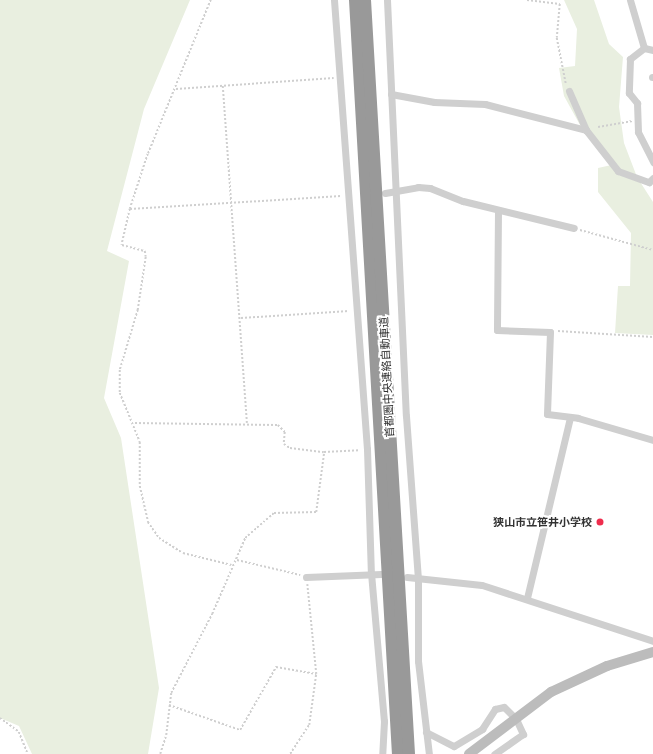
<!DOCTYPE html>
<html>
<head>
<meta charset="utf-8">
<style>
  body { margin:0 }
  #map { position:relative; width:653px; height:754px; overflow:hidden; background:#fff; font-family:Quicksand,"Noto Sans JP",sans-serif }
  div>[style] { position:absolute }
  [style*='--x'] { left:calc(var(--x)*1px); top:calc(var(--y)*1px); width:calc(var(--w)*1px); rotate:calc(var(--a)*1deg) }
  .green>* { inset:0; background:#e9efe0 }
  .path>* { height:1.5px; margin-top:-0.75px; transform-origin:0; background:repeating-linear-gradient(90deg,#cfcfcf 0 2px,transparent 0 4px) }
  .street>* { height:7px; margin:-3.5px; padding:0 3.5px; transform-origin:3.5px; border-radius:3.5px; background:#cfcfcf }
  .secondary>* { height:10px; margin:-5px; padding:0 5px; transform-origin:5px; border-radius:5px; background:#bcbcbc }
  .highway>* { height:12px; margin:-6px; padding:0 6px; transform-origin:6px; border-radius:6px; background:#999 }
  .dots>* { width:11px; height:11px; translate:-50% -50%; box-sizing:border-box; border:2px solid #fff; border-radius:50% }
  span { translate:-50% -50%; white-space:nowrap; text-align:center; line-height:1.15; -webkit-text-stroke:4px #fff; paint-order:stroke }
  .street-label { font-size:11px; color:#323232 }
  .poi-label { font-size:11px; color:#323232; font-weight:700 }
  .right { translate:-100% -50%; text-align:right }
</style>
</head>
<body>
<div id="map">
  <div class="green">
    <i style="clip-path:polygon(0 0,190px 0,144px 109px,107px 251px,129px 261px,104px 398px,121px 438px,159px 688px,148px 754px,32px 754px,19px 726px,0 718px)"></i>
    <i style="clip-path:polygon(564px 0,594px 0,609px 44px,623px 57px,619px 107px,624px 143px,637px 177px,653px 202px,653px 335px,615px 333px,618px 286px,630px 286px,631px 233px,598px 192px,598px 168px,616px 164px,585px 134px,564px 96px,559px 68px,575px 66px,577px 29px)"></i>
  </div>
  <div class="path">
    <i style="--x:211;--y:0;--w:166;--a:112.2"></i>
    <i style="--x:148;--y:154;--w:58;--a:108.1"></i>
    <i style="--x:130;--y:209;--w:37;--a:103"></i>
    <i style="--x:122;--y:245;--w:24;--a:15"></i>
    <i style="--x:145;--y:251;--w:6;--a:81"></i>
    <i style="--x:146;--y:257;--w:54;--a:98.6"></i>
    <i style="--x:138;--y:310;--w:63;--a:106.7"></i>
    <i style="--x:120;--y:370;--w:23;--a:90"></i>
    <i style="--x:120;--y:393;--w:53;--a:67.8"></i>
    <i style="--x:140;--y:442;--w:44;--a:90"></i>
    <i style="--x:140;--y:486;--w:37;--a:77"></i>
    <i style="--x:148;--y:522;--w:19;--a:55"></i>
    <i style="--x:159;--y:538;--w:28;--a:32"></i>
    <i style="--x:183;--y:553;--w:50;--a:13.8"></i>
    <i style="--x:527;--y:0;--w:33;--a:7"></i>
    <i style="--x:560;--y:4;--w:34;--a:95"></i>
    <i style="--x:557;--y:38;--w:47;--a:78.9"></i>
    <i style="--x:223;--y:86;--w:338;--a:85.9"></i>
    <i style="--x:176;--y:89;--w:158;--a:-4"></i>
    <i style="--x:598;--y:127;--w:35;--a:-10"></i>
    <i style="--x:130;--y:209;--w:211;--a:-3.5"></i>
    <i style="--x:580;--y:230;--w:76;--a:15.3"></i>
    <i style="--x:241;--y:318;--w:108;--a:-3.7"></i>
    <i style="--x:558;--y:331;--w:95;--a:3.6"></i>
    <i style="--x:135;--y:423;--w:143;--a:0.8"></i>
    <i style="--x:278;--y:425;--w:10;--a:45"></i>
    <i style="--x:285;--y:432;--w:12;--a:95"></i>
    <i style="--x:284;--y:444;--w:7;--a:34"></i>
    <i style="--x:290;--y:448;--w:34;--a:7"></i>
    <i style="--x:324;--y:452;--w:35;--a:-3"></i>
    <i style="--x:237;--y:560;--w:65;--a:13.4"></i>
    <i style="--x:169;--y:705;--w:75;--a:19.4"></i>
    <i style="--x:240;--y:730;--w:73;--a:-60.3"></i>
    <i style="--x:276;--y:667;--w:41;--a:9.9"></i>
    <i style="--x:0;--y:718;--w:24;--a:36"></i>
    <i style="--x:19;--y:732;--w:24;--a:68"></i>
    <i style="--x:160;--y:754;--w:20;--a:-72"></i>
    <i style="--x:166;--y:735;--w:42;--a:-83.2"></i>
    <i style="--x:171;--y:693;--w:89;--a:-62.6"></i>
    <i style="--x:212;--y:614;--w:83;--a:-66.5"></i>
    <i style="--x:245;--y:538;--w:38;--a:-41"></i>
    <i style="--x:274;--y:513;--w:42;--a:-1.4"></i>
    <i style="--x:316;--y:512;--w:61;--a:-82.4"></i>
    <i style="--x:290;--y:754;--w:35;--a:-57"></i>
    <i style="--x:309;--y:725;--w:51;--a:-82.2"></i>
    <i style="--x:316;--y:674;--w:90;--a:-95.7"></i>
  </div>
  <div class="street">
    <i style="--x:334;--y:0;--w:450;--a:85.8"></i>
    <i style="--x:367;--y:449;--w:124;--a:88.2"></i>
    <i style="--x:371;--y:573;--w:149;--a:85"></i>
    <i style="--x:384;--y:721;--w:33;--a:93"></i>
    <i style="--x:387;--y:0;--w:416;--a:87.4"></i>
    <i style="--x:406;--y:416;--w:162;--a:85.8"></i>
    <i style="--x:418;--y:578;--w:83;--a:90"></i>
    <i style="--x:418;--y:661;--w:94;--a:83.3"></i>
    <i style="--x:630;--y:0;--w:50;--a:73.7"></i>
    <i style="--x:653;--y:50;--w:9;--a:-167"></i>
    <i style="--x:644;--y:48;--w:18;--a:142"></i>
    <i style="--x:630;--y:59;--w:34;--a:92"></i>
    <i style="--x:629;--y:93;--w:13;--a:51"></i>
    <i style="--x:637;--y:103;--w:29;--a:88"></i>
    <i style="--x:638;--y:132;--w:34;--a:63"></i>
    <i style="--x:652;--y:77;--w:1;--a:0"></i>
    <i style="--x:569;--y:91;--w:43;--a:66.4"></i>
    <i style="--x:586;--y:130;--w:52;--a:52"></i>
    <i style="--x:618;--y:171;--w:33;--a:20"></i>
    <i style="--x:649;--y:182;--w:6;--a:-45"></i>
    <i style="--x:391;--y:94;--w:44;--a:10.5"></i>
    <i style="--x:434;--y:102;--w:51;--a:2.2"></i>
    <i style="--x:485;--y:104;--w:104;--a:14.4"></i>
    <i style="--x:385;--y:193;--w:34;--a:-10"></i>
    <i style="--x:418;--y:187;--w:12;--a:5"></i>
    <i style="--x:430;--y:188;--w:35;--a:22"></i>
    <i style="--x:463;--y:201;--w:114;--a:13.7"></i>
    <i style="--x:498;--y:211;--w:119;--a:90.5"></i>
    <i style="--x:497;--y:330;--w:53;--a:2.2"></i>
    <i style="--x:550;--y:332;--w:82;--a:92.1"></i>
    <i style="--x:547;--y:414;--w:31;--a:7"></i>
    <i style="--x:578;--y:418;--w:78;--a:16.3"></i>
    <i style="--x:306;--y:577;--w:75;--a:-2.3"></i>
    <i style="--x:407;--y:577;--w:75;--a:6.1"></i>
    <i style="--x:482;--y:585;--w:180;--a:18.1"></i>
    <i style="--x:527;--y:598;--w:186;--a:-76.6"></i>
    <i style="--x:426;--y:732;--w:31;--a:27"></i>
    <i style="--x:454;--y:746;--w:33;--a:-31"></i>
    <i style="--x:482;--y:729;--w:24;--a:-57"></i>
    <i style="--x:495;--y:709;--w:9;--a:-13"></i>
    <i style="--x:504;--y:707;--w:17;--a:45"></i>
    <i style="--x:516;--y:719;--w:17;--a:65"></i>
    <i style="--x:523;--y:734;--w:35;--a:145"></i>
  </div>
  <div class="secondary">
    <i style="--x:469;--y:754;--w:103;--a:-37.1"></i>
    <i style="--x:551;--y:692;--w:62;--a:-24.9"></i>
    <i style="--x:607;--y:666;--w:48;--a:-16.9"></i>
  </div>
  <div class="highway">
    <i style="--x:355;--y:0;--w:755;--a:86.74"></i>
    <i style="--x:365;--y:0;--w:755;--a:86.66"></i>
  </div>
  <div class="dots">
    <i style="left:600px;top:522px;background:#ef2d4d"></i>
  </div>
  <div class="street-label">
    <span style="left:387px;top:377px;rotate:-93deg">首都圏中央連絡自動車道</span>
  </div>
  <div class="poi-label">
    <span class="right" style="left:592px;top:522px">狭山市立笹井小学校</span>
  </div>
</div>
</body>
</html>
